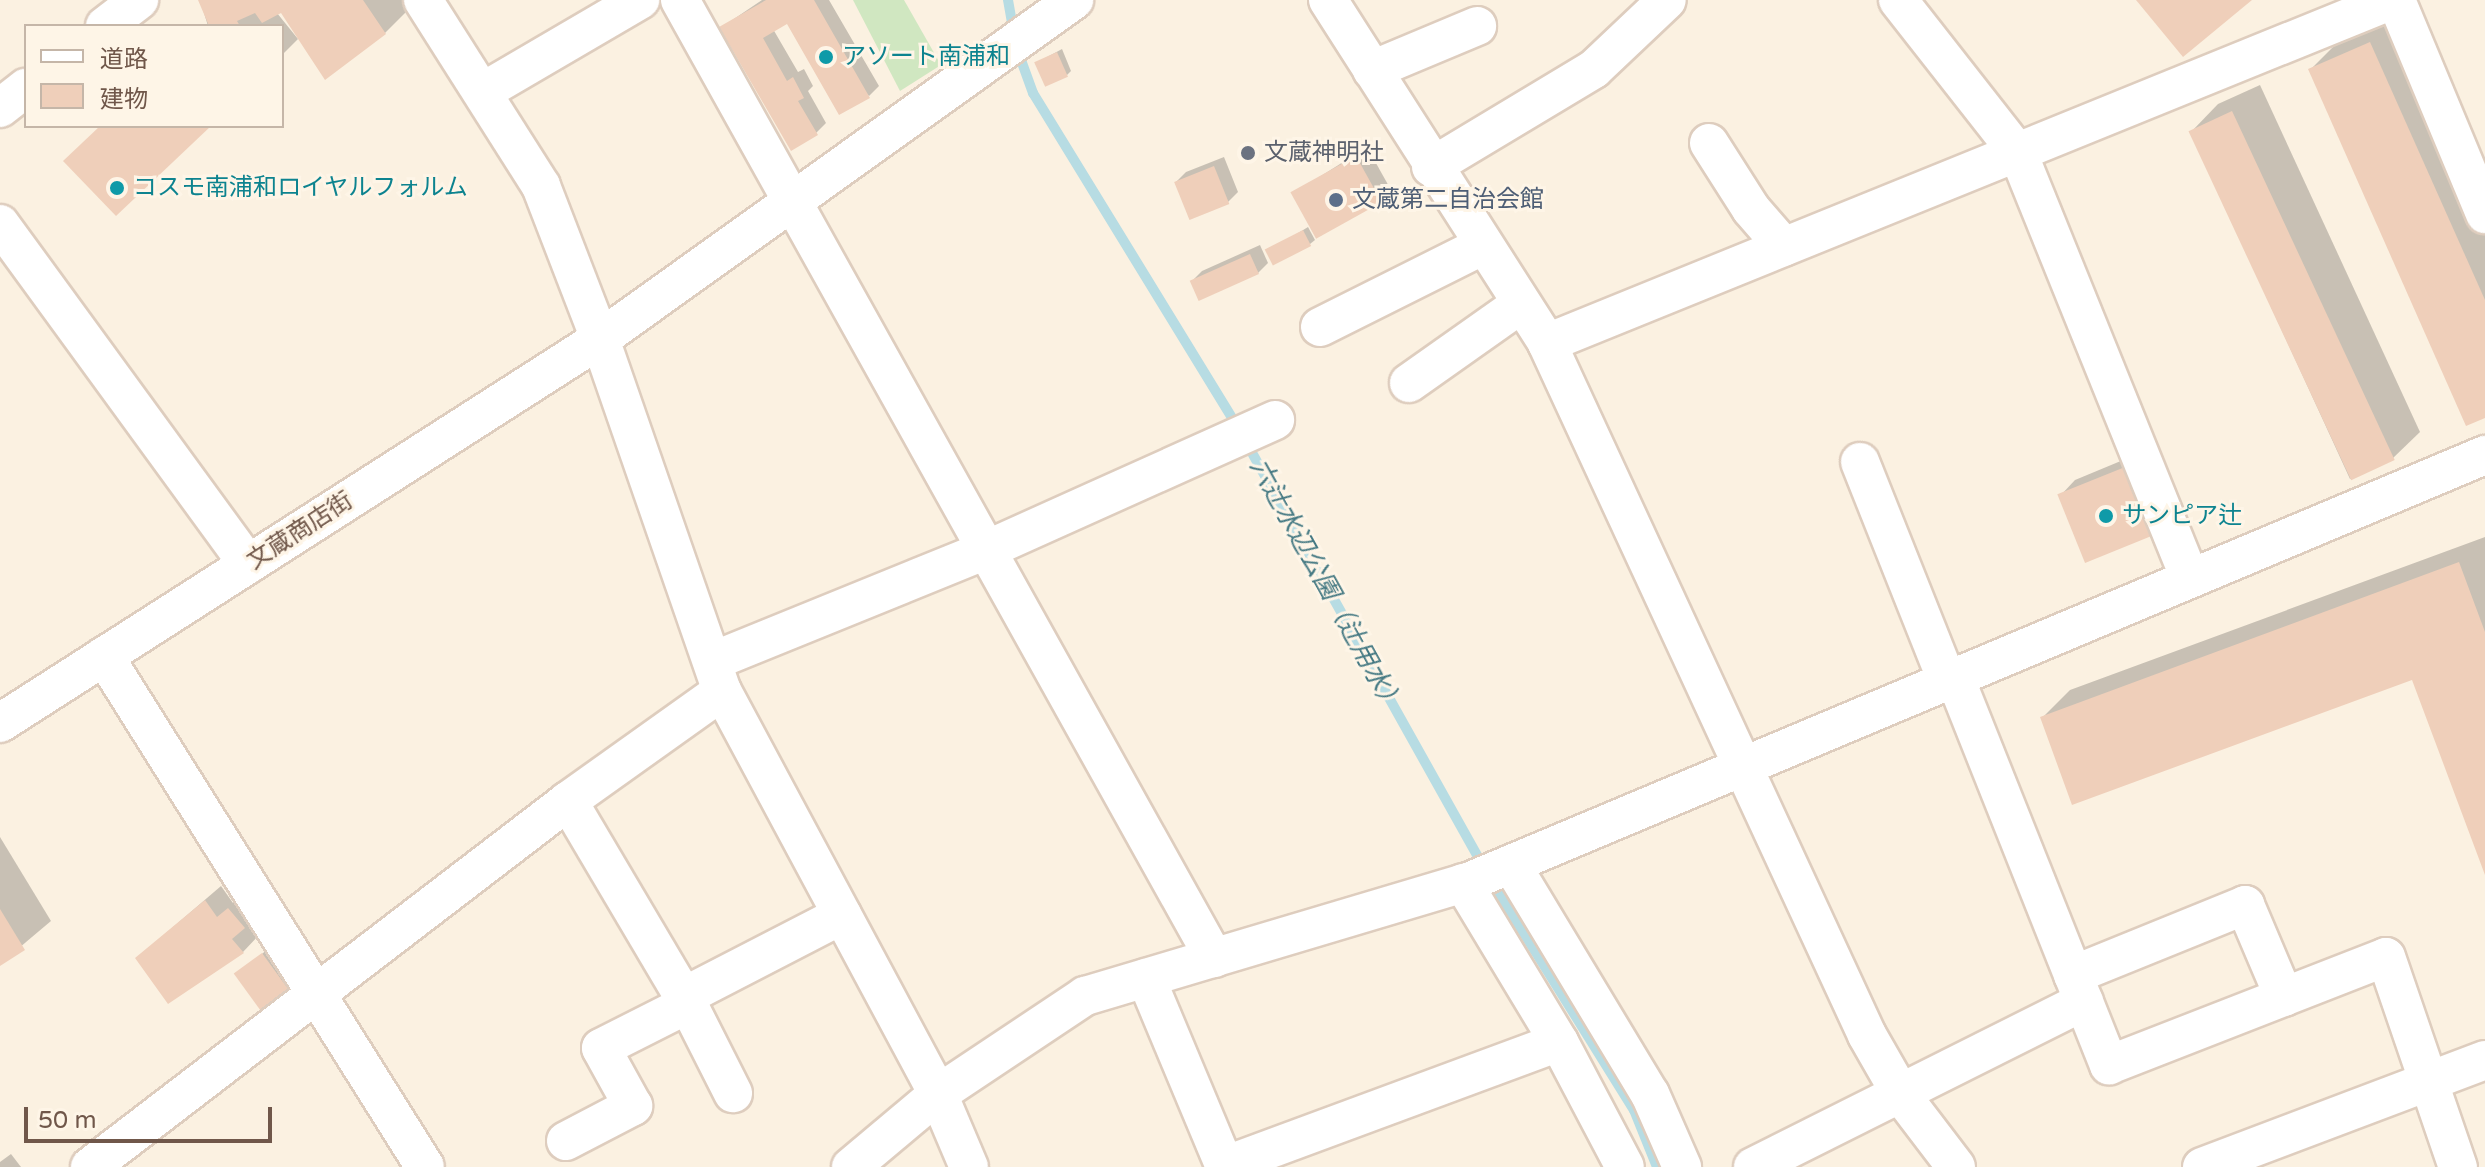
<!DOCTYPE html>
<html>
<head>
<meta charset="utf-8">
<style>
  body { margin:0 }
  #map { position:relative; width:2485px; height:1167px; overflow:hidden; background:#fbf1e1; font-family:"Varela Round","Noto Sans JP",sans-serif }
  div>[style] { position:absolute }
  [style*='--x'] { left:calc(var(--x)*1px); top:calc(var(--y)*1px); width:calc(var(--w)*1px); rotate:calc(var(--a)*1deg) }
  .green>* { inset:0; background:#d0e7c1 }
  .shadow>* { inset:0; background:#0003 }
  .stream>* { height:10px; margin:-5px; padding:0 5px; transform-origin:5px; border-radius:5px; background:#b7dce3 }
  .building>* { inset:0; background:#efcfba; transform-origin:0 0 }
  .roads { filter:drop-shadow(2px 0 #decdbe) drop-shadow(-2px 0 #decdbe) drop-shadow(0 2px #decdbe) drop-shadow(0 -2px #decdbe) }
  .minor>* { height:38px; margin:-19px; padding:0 19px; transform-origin:19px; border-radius:19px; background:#fff }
  .dots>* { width:22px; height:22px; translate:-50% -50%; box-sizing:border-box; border:4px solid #fef5e7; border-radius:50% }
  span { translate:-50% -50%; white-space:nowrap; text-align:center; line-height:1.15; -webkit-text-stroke:6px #fef5e7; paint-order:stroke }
  .culture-label { font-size:24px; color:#0d838f }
  .left { translate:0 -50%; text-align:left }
  .worship-label { font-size:24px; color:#5b616d }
  .service-label { font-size:24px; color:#4e5e75 }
  .street-label { font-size:24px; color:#70574a }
  .water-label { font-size:26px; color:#457983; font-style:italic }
  .legend { position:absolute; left:24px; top:24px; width:260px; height:104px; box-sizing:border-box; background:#fef5e7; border:2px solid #c5b6a8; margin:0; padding:10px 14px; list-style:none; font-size:24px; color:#70574a }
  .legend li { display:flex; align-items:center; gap:16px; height:40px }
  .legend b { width:40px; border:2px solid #c5b6a8 }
  .scale { position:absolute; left:24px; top:1107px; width:248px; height:36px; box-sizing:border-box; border:4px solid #70574a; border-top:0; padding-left:10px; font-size:24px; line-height:28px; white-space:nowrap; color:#70574a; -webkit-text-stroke:6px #fef5e7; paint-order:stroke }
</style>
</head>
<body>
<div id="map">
  <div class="green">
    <i style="clip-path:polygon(853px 0,904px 0,941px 65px,900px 91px)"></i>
  </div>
  <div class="shadow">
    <i style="clip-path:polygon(200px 0,409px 0,412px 6px,385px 33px,282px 11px,277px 13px,298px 39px,282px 55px,282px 26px,208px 26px)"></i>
    <i style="clip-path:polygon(762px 0,829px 0,879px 86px,869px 96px,788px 21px,773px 29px,798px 72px,804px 69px,813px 86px,808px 91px,826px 123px,816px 133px,722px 27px)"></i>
    <i style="clip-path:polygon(2398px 16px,2485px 212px,2485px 416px,2310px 70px,2338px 42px)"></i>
    <i style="clip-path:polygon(1062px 49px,1071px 71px,1067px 75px,1036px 63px)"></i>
    <i style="clip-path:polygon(2260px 85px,2420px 432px,2392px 459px,2350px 479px,2191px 132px,2218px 104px)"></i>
    <i style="clip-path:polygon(1367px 147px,1391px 190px,1381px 200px,1294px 193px)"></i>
    <i style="clip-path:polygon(1224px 157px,1238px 192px,1228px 202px,1176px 182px,1186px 172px)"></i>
    <i style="clip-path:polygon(1308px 227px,1315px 240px,1310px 244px,1269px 251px)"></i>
    <i style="clip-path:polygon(1260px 245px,1268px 263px,1258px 273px,1192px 281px,1202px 271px)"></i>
    <i style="clip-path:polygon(2140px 453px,2168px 520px,2060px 496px,2075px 480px)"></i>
    <i style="clip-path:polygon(2485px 537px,2485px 870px,2413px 677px,2042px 718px,2070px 690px)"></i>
    <i style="clip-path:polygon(0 837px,51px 921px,0 964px)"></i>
    <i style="clip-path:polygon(221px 886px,233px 903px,244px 894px,258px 912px,247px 923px,258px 936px,243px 952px,137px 958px)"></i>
    <i style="clip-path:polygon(273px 945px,301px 982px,291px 992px,237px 974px)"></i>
    <i style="clip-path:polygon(11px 1154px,21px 1167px,0 1167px,0 1162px)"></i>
  </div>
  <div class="stream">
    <i style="--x:1008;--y:0;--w:35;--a:80"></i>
    <i style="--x:1017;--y:49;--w:47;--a:70"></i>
    <i style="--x:1033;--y:93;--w:393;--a:58.5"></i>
    <i style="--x:1246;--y:442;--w:504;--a:60.79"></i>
    <i style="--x:1492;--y:882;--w:269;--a:58.1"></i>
    <i style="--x:1634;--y:1110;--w:61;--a:68"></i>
  </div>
  <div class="building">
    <i style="clip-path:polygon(198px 0,363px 0,386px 34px,325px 80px,281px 13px,262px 23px,255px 13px,237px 21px,240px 26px,209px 26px)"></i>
    <i style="clip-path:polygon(766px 0,814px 0,870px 98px,839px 115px,787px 24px,763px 38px,787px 81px,793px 77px,804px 98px,798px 101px,818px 135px,791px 151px,719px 27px)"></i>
    <i style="clip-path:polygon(2136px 0,2252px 0,2183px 57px)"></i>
    <i style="clip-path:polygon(2370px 42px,2485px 300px,2485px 418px,2466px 426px,2308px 69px)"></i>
    <i style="left:1057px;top:52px;width:27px;height:25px;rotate:66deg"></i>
    <i style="left:2232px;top:111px;width:385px;height:48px;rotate:65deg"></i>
    <i style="clip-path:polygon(100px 126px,211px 126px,116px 216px,63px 161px)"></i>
    <i style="left:1356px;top:156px;width:53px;height:75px;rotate:61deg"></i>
    <i style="left:1214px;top:166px;width:41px;height:43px;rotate:68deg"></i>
    <i style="left:1303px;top:230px;width:18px;height:43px;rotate:63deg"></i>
    <i style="left:1250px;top:254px;width:22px;height:66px;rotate:66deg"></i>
    <i style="left:2125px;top:467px;width:74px;height:73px;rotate:68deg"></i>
    <i style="clip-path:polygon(2459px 562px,2485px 632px,2485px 875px,2412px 680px,2072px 805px,2040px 717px)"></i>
    <i style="clip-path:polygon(205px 900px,217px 917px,228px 908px,245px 928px,232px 939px,244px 953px,168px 1004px,135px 958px)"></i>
    <i style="clip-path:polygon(0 909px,25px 950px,0 966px)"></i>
    <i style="left:262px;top:953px;width:51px;height:35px;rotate:54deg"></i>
  </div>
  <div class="roads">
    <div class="minor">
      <i style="--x:423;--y:0;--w:220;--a:57.6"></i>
      <i style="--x:541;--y:186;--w:164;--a:68.9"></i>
      <i style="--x:600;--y:339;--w:373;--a:70.9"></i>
      <i style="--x:722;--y:691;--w:457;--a:61.8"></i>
      <i style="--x:938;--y:1094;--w:79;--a:67"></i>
      <i style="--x:680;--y:0;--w:1097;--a:60.86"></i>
      <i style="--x:1328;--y:0;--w:407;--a:57.4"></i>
      <i style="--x:1547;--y:343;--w:762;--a:65.18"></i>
      <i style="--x:1867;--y:1035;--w:70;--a:60.2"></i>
      <i style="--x:1902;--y:1096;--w:89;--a:52.7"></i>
      <i style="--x:1898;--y:0;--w:194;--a:51.9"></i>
      <i style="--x:2018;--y:153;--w:459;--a:68"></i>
      <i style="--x:2396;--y:0;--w:232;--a:67.4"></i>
      <i style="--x:105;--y:26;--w:43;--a:-37.4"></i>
      <i style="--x:1372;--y:70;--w:114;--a:-22.7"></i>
      <i style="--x:484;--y:91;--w:181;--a:-30.3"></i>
      <i style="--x:0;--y:108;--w:33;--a:-38"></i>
      <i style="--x:1709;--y:143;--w:78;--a:57.5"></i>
      <i style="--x:1751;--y:209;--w:50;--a:49"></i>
      <i style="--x:1431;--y:167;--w:190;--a:-31"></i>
      <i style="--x:1594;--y:69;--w:100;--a:-43.4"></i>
      <i style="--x:0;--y:224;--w:421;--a:53.9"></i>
      <i style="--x:1320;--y:327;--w:181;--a:-26.6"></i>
      <i style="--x:1547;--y:343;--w:912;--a:-22.09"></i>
      <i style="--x:1409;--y:383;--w:137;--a:-35.2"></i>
      <i style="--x:1860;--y:462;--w:236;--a:68.3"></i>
      <i style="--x:104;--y:656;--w:603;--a:57.86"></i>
      <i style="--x:713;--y:661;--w:295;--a:-22.1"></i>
      <i style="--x:986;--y:550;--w:317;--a:-24.2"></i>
      <i style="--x:1955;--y:678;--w:417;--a:68.3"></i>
      <i style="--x:2109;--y:1065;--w:297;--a:-21.3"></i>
      <i style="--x:2386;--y:957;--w:222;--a:71.1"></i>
      <i style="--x:0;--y:723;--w:712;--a:-32.62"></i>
      <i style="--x:600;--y:339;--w:583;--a:-35.57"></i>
      <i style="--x:568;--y:801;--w:236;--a:59.4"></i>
      <i style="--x:688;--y:1004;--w:100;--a:63.2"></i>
      <i style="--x:1511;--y:864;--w:269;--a:58.9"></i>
      <i style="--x:1650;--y:1094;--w:80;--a:66.3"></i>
      <i style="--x:1463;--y:883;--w:186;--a:58.9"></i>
      <i style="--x:1559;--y:1042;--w:141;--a:62.2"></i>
      <i style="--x:2073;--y:975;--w:186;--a:-22.1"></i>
      <i style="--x:2245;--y:905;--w:100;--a:67"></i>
      <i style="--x:1146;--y:978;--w:205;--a:67.3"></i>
      <i style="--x:683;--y:997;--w:179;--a:-27.3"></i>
      <i style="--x:566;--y:1141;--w:76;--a:-27.6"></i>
      <i style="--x:633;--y:1106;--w:66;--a:-118.9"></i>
      <i style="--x:601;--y:1048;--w:97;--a:-26.8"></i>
      <i style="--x:1224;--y:1166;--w:357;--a:-20.3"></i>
      <i style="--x:90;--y:1167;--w:602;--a:-37.44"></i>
      <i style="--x:568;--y:801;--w:189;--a:-35.5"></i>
      <i style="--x:851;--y:1167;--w:114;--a:-40"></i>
      <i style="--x:938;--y:1094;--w:177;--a:-33.7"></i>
      <i style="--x:1085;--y:996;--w:405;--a:-16.6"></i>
      <i style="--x:1473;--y:880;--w:1098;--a:-22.78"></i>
      <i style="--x:1753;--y:1167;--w:370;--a:-26.6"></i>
      <i style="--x:2202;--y:1167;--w:303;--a:-20.7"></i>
    </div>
  </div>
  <div class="dots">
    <i style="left:826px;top:57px;background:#0f9aa8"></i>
    <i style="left:1248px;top:153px;background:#6b7280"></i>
    <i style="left:117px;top:188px;background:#0f9aa8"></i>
    <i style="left:1336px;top:200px;background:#5c6f8a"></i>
    <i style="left:2106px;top:516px;background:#0f9aa8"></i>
  </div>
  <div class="culture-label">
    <span class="left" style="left:842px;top:57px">アソート南浦和</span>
    <span class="left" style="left:133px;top:188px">コスモ南浦和ロイヤルフォルム</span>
    <span class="left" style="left:2122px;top:516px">サンピア辻</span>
  </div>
  <div class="worship-label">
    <span class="left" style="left:1264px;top:153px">文蔵神明社</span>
  </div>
  <div class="service-label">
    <span class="left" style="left:1352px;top:200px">文蔵第二自治会館</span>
  </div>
  <div class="street-label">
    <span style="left:300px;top:531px;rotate:-33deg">文蔵商店街</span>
  </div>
  <div class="water-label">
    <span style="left:1326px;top:586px;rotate:61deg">六辻水辺公園（辻用水）</span>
  </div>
  <ul class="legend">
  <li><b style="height:10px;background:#fff"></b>道路</li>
  <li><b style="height:22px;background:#efcfba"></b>建物</li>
  </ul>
  <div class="scale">50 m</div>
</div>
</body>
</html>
